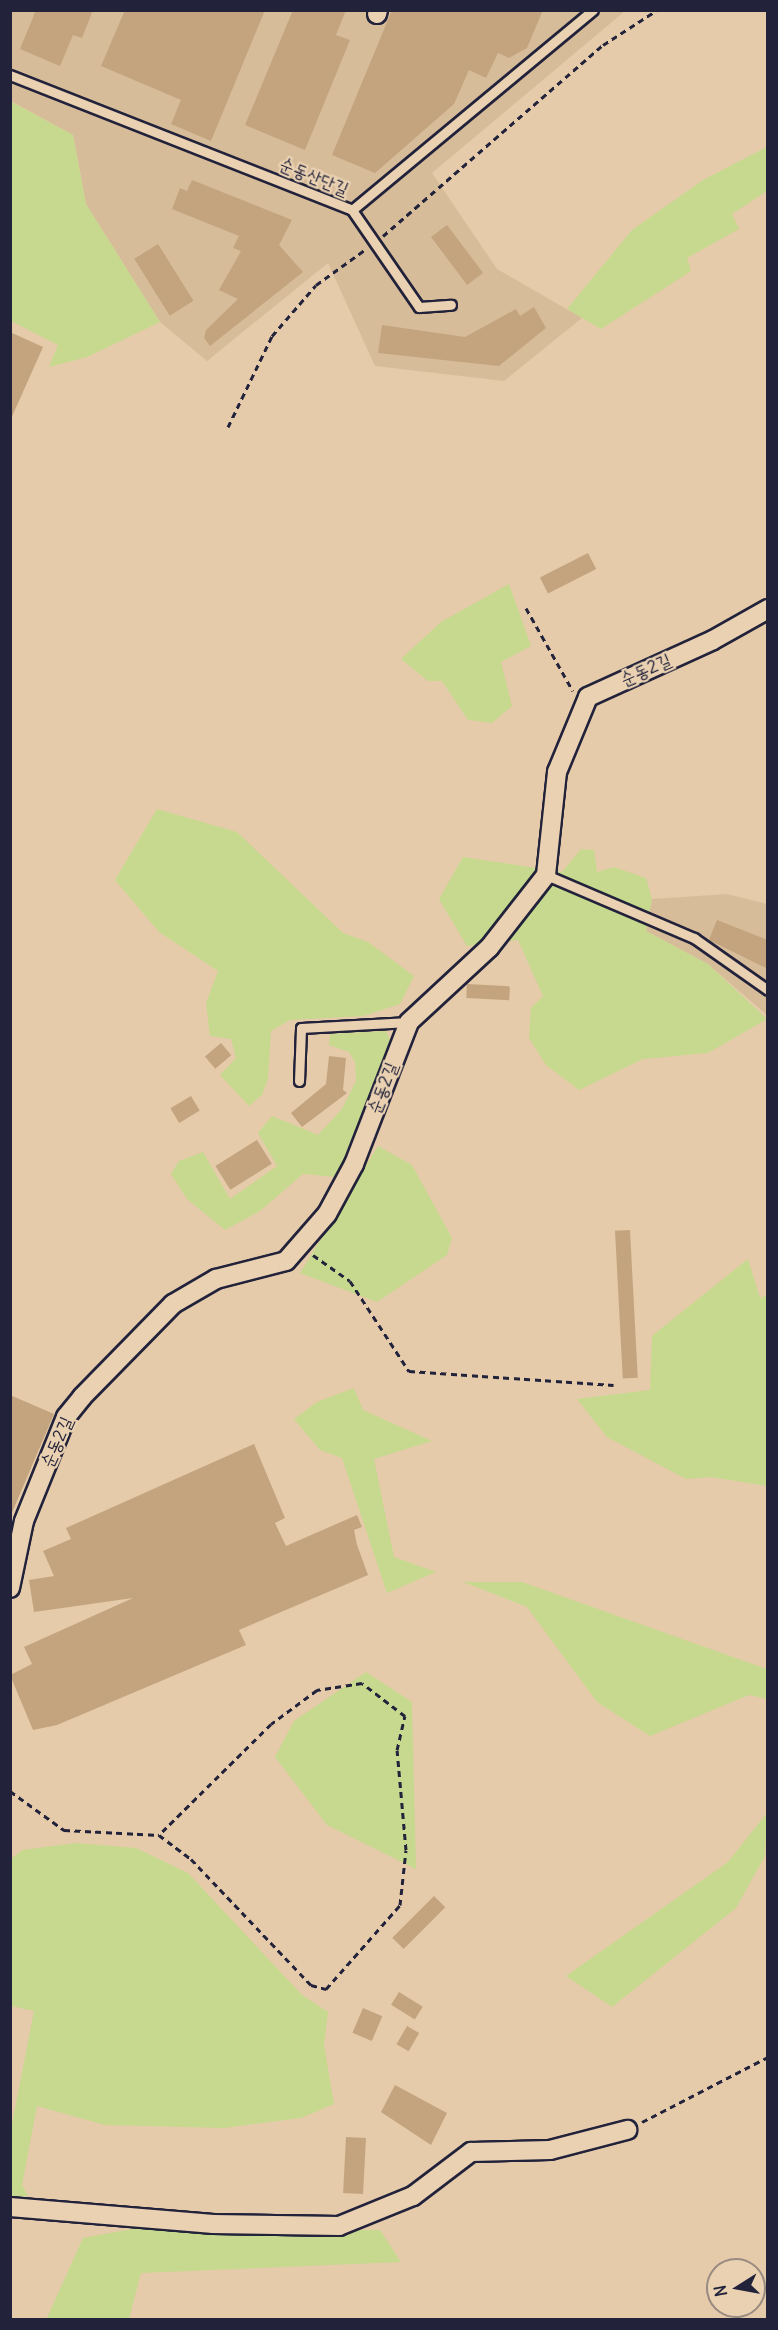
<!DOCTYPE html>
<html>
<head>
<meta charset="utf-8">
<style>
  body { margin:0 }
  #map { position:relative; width:778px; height:2330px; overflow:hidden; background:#e5cba9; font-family:Delius,"Poor Story",sans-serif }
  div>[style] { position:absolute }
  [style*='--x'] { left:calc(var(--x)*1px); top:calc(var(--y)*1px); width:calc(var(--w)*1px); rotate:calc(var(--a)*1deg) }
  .built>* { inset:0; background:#d7bc9a }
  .green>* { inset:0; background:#c6d98e }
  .building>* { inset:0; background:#c3a47f; transform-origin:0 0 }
  .path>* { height:3px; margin-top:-1.5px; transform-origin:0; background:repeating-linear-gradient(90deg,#22223b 0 6px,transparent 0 10.5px) }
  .roads { filter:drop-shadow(2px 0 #22223b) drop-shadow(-2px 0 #22223b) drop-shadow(0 2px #22223b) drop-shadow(0 -2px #22223b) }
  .lane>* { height:9px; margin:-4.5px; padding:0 4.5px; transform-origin:4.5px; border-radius:4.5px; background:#e9d1b1 }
  .street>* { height:18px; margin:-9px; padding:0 9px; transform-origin:9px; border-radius:9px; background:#e9d1b1 }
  span { translate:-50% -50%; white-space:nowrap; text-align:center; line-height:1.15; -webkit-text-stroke:4.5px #e9d1b1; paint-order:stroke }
  .street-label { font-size:18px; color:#22223b }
  .frame { position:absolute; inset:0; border:12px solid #22223b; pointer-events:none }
  .north { position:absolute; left:706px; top:2258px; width:60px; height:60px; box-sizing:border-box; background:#e9d1b1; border:2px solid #998b82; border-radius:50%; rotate:259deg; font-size:16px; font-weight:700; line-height:24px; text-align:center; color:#22223b }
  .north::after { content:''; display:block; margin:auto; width:21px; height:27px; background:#22223b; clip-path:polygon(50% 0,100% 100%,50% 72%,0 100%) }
</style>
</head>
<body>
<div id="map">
  <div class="built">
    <i style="clip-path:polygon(11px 11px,625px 11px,432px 173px,497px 269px,582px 318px,504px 381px,375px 366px,328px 263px,207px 361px,160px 322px,86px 204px,73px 135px,11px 101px)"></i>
    <i style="clip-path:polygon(727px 894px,767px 904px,767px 1015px,708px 964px,646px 931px,652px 899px)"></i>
  </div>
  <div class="green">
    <i style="clip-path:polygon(10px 101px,73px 135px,86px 204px,160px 322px,87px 357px,49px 367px,58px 345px,11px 321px)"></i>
    <i style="clip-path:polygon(767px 147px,767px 191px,732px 214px,739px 229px,687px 258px,691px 271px,601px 329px,567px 309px,632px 230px,703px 180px)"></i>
    <i style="clip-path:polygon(509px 584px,531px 646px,501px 662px,512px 706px,492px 723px,468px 720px,442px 681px,428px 681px,401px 659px,441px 622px)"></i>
    <i style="clip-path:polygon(157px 809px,237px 832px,343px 933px,368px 942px,414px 976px,400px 1004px,363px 1016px,290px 1020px,271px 1031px,268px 1079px,262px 1095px,249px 1106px,220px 1075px,236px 1058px,231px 1039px,210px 1036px,206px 1003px,218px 971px,159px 932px,115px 880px)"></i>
    <i style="clip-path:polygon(581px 849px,594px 850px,597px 872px,614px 867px,646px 878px,652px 899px,646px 931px,708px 964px,767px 1019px,708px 1053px,643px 1059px,579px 1090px,546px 1065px,529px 1038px,531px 1008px,543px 996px,518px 940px,467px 946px,439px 899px,463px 857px,562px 872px)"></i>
    <i style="clip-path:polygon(386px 1031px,391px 1042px,336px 1177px,303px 1174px,260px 1211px,225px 1230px,187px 1199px,171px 1174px,179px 1161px,203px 1152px,230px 1199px,277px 1166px,258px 1133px,272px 1116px,318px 1135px,342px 1109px,356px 1081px,355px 1062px,349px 1052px,329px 1045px,330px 1034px)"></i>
    <i style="clip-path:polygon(378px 1146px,412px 1165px,452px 1238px,447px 1255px,377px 1302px,300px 1273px)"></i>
    <i style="clip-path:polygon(748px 1259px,760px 1298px,767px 1295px,767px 1486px,711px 1477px,686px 1479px,607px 1437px,577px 1399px,650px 1390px,652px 1336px)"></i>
    <i style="clip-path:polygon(354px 1388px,363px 1410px,432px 1441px,374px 1459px,394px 1557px,436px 1572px,387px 1593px,342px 1458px,320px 1450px,294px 1419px,317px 1402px)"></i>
    <i style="clip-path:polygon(463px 1582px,522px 1582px,767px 1669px,767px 1699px,749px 1695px,650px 1736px,597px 1702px,527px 1607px)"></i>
    <i style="clip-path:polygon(366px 1672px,412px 1702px,416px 1869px,327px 1825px,275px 1757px,294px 1721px)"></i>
    <i style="clip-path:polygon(767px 1813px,765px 1856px,736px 1908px,612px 2007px,566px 1976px,728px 1862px)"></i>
    <i style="clip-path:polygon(76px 1843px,136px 1848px,188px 1873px,302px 1995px,328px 2012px,324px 2045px,334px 2104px,301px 2118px,224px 2128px,105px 2125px,37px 2106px,22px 2185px,28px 2196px,11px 2197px,11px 2129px,34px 2011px,11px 2006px,11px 1859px,22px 1850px)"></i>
    <i style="clip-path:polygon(132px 2229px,380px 2230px,401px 2262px,141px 2273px,129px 2319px,46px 2320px,83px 2238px)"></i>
  </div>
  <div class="building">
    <i style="clip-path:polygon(36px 10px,93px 10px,82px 38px,73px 35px,60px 66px,20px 49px)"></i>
    <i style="clip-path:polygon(125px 10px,265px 10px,211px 141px,171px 124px,181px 100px,101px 66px)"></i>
    <i style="clip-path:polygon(293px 10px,346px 10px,336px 35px,350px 40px,305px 150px,245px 125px)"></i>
    <i style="clip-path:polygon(392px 10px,543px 10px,527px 48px,509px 58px,498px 53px,486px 78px,469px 70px,454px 104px,375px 173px,332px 155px)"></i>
    <i style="clip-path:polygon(192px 180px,292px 220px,279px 245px,303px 272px,210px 346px,204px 338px,206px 330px,238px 299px,219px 290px,241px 251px,233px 248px,239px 236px,172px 209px,180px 188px,187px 191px)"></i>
    <i style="left:447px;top:225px;width:60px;height:20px;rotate:53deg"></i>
    <i style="left:158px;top:244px;width:67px;height:28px;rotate:58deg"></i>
    <i style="clip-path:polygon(534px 307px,546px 328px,499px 366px,378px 353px,382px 325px,465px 337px,516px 309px,520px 316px)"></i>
    <i style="clip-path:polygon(10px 332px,43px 347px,10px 421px)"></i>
    <i style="left:588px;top:553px;width:18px;height:54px;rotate:63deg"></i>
    <i style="clip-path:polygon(717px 920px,768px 940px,768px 969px,709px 940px)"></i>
    <i style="left:467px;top:984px;width:43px;height:14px;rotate:3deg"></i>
    <i style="left:221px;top:1043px;width:16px;height:21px;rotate:50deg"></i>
    <i style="clip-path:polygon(329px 1056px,346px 1058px,343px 1090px,347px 1093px,302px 1127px,291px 1113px,326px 1084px)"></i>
    <i style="left:191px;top:1096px;width:17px;height:24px;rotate:59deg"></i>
    <i style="left:257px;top:1140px;width:28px;height:49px;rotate:58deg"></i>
    <i style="left:630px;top:1230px;width:148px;height:15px;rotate:87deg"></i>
    <i style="clip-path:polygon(10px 1395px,54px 1414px,11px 1515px,10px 1515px)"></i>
    <i style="clip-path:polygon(254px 1444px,285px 1518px,275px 1523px,286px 1546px,357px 1515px,362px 1527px,354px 1530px,357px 1545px,368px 1575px,239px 1630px,246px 1645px,57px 1725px,33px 1730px,10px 1675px,32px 1664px,24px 1647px,133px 1598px,34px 1612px,29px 1580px,54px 1576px,43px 1551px,71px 1539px,66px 1528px)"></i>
    <i style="left:434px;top:1896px;width:16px;height:59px;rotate:45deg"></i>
    <i style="left:399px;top:1992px;width:28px;height:15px;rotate:32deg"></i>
    <i style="left:363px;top:2008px;width:21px;height:27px;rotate:23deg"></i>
    <i style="left:407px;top:2026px;width:14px;height:21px;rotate:30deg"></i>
    <i style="clip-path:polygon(395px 2085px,447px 2113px,431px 2145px,381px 2112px)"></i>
    <i style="left:346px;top:2137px;width:20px;height:56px;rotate:3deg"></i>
  </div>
  <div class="path">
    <i style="--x:383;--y:236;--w:291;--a:-41"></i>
    <i style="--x:603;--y:45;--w:64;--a:-32.9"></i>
    <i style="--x:228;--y:427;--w:101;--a:-64.2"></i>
    <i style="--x:272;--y:336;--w:67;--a:-49.2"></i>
    <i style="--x:316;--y:285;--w:62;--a:-35.8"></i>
    <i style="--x:526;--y:608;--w:95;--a:60.5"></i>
    <i style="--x:313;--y:1255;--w:45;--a:35.1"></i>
    <i style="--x:350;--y:1281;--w:108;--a:56.8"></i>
    <i style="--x:409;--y:1371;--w:205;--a:3.9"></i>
    <i style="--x:10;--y:1791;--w:67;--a:35.8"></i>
    <i style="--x:64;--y:1830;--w:95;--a:3"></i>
    <i style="--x:159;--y:1835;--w:40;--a:37"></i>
    <i style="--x:191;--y:1859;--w:174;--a:46.4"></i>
    <i style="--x:311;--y:1985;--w:16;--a:15"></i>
    <i style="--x:326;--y:1989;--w:112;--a:-48.6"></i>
    <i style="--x:400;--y:1905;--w:55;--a:-83.8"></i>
    <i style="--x:406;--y:1850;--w:100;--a:-95.1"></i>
    <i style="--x:397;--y:1750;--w:35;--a:-77"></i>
    <i style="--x:405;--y:1716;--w:54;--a:-142.5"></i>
    <i style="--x:362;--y:1683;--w:46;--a:171.2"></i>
    <i style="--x:317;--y:1690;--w:57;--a:143.5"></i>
    <i style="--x:271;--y:1724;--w:158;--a:135.3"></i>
    <i style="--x:642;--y:2122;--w:142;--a:-27.3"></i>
  </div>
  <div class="roads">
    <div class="lane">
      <i style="--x:10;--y:75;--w:368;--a:21.5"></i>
      <i style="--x:352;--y:210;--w:313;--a:-39.7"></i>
      <i style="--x:352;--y:210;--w:118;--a:55.4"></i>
      <i style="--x:419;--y:307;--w:32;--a:-4"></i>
      <i style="--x:546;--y:875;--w:161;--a:23.1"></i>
      <i style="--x:694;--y:938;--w:90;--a:35.1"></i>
      <i style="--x:299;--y:1081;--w:53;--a:-87.8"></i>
      <i style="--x:301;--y:1028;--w:108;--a:-3.2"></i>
    </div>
    <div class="street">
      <i style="--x:377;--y:14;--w:4;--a:-76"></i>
      <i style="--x:10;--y:1588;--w:68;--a:-78.2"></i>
      <i style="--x:24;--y:1521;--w:112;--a:-68"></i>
      <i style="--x:66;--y:1417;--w:26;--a:-51"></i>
      <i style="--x:82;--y:1397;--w:130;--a:-45.6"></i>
      <i style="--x:173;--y:1304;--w:50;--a:-30.2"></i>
      <i style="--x:216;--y:1279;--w:72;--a:-14.4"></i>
      <i style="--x:286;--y:1261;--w:62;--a:-48.9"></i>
      <i style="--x:327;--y:1214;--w:57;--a:-61.6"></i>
      <i style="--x:354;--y:1164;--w:152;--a:-68.8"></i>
      <i style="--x:409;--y:1022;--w:109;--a:-42.8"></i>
      <i style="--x:489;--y:948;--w:93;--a:-52"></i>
      <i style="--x:546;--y:875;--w:104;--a:-83.9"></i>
      <i style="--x:557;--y:772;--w:81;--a:-67.5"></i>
      <i style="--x:588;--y:697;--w:137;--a:-24.5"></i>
      <i style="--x:713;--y:640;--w:63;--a:-29.4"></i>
      <i style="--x:10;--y:2207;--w:204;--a:4.8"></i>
      <i style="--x:213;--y:2224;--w:126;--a:0.9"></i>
      <i style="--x:339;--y:2226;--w:80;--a:-22.1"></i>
      <i style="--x:413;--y:2196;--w:73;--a:-37.2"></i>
      <i style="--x:471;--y:2152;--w:79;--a:-1.5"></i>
      <i style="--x:550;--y:2150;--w:80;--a:-14.6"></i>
    </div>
  </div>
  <div class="street-label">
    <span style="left:314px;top:177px;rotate:22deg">순동산단길</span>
    <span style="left:646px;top:670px;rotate:-24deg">순동2길</span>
    <span style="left:383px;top:1088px;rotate:-69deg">순동2길</span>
    <span style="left:57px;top:1442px;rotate:-66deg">순동2길</span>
  </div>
  <div class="frame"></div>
  <div class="north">N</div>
</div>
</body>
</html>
